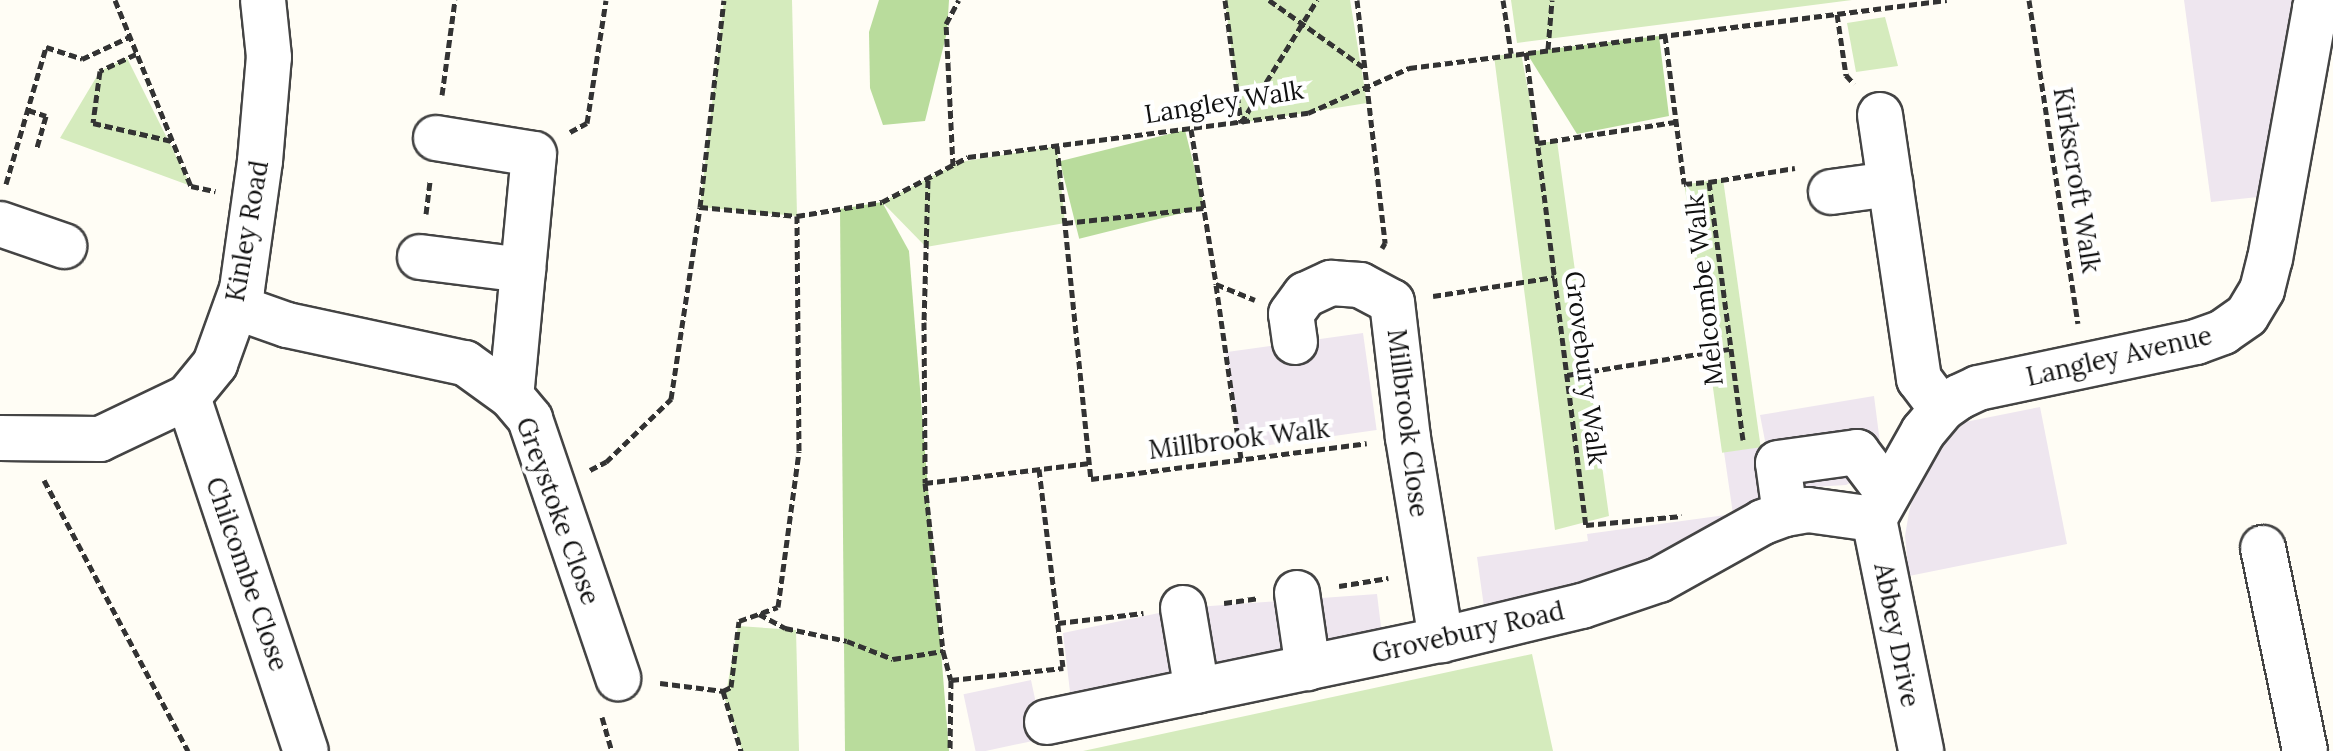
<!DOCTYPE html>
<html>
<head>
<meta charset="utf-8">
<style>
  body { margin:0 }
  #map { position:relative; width:2333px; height:751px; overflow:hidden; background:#fffdf5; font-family:Lora,serif }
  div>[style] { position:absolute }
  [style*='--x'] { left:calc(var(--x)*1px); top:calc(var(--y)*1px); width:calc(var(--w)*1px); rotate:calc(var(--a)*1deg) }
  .industrial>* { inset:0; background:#eee6ef; transform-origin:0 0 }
  .green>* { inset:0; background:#d5ebbd; transform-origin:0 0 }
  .forest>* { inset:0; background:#b9dc9c; transform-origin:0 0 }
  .path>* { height:5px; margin-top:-2.5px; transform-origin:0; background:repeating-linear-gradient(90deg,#333 0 8px,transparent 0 12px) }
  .roads { filter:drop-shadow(2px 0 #444) drop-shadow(-2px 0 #444) drop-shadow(0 2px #444) drop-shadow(0 -2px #444) }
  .minor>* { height:44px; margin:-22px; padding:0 22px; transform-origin:22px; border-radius:22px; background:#fff }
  span { translate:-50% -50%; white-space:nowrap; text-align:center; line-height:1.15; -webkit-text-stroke:8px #fff; paint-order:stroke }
  .street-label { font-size:26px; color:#111 }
</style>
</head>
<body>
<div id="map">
  <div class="industrial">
    <i style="clip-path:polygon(2184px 0,2294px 0,2258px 197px,2211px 202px)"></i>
    <i style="left:1363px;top:333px;width:98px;height:139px;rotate:82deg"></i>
    <i style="clip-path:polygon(1874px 396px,1883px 466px,1846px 485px,1796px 488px,1661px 559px,1554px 594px,1484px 607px,1477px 557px,1588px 541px,1587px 534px,1733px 514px,1724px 452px,1766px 446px,1760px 415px)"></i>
    <i style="clip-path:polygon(2040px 407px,2067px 544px,1909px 576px,1905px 536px,1909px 512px,1915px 490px,1935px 453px,1965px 422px)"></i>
    <i style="clip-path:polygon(1377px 594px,1382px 635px,1071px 700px,1063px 633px,1183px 608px)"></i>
    <i style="left:1031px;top:680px;width:60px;height:69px;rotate:78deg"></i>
  </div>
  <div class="green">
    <i style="clip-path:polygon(724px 0,792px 0,797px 216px,700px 207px)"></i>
    <i style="clip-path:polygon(1225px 0,1350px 0,1367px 103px,1241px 123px)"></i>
    <i style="clip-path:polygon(1511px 0,1852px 0,1517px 43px)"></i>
    <i style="clip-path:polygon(1885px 17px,1898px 66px,1856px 72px,1847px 23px)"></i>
    <i style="clip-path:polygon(1521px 53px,1538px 143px,1557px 141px,1609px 516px,1555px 530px,1494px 56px)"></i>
    <i style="clip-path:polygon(127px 58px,191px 186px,60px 138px,100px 71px)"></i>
    <i style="clip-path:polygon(1057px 146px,1065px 223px,926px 247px,882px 202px,960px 162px)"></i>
    <i style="left:1723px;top:179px;width:271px;height:39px;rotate:82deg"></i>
    <i style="clip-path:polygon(738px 626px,796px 630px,799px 751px,742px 751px,725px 699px)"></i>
    <i style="clip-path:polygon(1532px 654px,1553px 751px,1083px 751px)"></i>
  </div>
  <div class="forest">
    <i style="clip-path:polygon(879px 0,949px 0,947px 32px,925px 121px,883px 125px,870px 88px,869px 32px)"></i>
    <i style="clip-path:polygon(1659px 36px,1669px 116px,1577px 134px,1526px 52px)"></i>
    <i style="left:1185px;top:130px;width:80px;height:129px;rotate:76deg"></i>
    <i style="clip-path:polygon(882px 202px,909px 251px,949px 751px,845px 751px,840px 209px)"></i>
  </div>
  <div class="path">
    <i style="--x:115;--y:0;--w:201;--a:67.8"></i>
    <i style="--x:191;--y:186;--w:25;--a:12"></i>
    <i style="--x:1225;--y:0;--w:124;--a:82.6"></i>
    <i style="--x:1241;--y:123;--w:145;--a:-58.3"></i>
    <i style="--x:1269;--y:0;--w:119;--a:35.4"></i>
    <i style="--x:1357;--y:0;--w:245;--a:83.4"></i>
    <i style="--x:1385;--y:243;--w:6;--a:121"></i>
    <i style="--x:1503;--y:0;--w:54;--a:81.4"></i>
    <i style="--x:2029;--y:0;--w:327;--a:81.4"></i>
    <i style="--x:1837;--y:14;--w:62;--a:81.6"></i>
    <i style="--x:1846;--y:75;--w:12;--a:48"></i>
    <i style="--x:1665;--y:35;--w:150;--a:82.7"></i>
    <i style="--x:1684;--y:184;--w:25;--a:-5"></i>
    <i style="--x:1548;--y:49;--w:49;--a:-85.3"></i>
    <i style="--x:1526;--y:52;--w:477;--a:82.8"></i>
    <i style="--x:1586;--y:525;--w:96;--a:-5.4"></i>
    <i style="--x:136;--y:54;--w:40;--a:155"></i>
    <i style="--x:100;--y:71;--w:52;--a:97.7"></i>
    <i style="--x:93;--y:123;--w:81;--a:12.8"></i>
    <i style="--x:442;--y:95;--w:96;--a:-82.2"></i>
    <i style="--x:28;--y:110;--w:19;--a:18"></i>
    <i style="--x:46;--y:116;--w:35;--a:106"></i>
    <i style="--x:1191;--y:129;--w:157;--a:80.8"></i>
    <i style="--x:1216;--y:284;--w:42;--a:22.3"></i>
    <i style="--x:570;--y:132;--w:19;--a:-28"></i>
    <i style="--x:587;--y:123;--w:124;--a:-81.2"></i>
    <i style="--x:1538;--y:143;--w:140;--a:-8.7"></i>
    <i style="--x:1057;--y:146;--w:335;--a:84.2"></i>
    <i style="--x:1091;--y:479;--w:278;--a:-7.4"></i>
    <i style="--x:953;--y:166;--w:142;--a:-92.8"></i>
    <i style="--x:946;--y:24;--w:27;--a:-62"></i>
    <i style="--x:928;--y:180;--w:142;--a:91.6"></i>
    <i style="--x:924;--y:322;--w:161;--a:89.6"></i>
    <i style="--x:925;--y:483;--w:169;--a:83.9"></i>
    <i style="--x:943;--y:651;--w:30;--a:75"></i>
    <i style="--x:951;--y:680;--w:71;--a:90.8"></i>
    <i style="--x:6;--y:184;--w:143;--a:-73.7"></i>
    <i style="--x:46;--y:47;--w:38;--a:18"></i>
    <i style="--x:82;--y:59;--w:52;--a:-25.1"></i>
    <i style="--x:700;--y:207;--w:208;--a:-83.4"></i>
    <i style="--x:426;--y:214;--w:33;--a:-83"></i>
    <i style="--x:1065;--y:223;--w:139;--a:-6.2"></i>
    <i style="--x:1216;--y:285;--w:175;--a:81.8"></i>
    <i style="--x:1433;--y:296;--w:123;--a:-8.9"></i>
    <i style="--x:1567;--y:375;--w:165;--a:-9.1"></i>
    <i style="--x:1743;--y:440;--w:260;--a:-97.5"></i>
    <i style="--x:1709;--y:182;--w:87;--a:-9.2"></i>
    <i style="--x:1039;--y:469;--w:199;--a:83.1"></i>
    <i style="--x:590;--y:470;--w:18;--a:-27"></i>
    <i style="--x:606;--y:462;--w:91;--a:-44.1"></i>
    <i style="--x:671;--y:399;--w:194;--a:-81.4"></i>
    <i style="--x:700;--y:207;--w:97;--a:5.3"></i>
    <i style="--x:797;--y:216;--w:86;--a:-9.4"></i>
    <i style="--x:882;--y:202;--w:97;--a:-27.6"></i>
    <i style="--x:968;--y:157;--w:343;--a:-7.4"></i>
    <i style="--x:1308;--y:113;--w:111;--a:-24"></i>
    <i style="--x:1409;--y:68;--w:542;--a:-7.2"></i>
    <i style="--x:44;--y:480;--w:307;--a:62"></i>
    <i style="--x:925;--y:483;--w:166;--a:-6.9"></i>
    <i style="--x:1339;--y:586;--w:50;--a:-9.3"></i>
    <i style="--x:1224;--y:603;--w:34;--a:-8"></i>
    <i style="--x:759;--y:614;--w:30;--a:28"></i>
    <i style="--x:785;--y:628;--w:63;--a:11.8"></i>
    <i style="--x:847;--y:641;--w:49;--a:21.4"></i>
    <i style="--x:893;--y:659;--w:51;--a:-9.1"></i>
    <i style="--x:1058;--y:623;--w:86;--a:-6.7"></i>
    <i style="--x:951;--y:680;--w:113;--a:-6.1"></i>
    <i style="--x:660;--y:683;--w:64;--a:7.2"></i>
    <i style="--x:723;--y:691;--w:63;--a:73.3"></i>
    <i style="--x:723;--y:691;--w:9;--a:-27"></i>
    <i style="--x:731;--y:687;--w:66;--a:-83.1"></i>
    <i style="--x:739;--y:621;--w:41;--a:-19.7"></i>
    <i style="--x:778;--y:607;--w:157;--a:-82.3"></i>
    <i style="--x:799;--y:451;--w:235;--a:-90.5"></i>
    <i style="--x:602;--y:717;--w:35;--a:74"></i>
  </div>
  <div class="roads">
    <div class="minor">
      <i style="--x:1880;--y:115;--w:267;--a:81.6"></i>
      <i style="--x:1919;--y:379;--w:38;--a:53"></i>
      <i style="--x:436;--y:138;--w:99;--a:9.3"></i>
      <i style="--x:534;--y:154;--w:243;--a:95.4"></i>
      <i style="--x:1831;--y:192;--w:60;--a:-7.7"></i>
      <i style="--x:0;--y:224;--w:68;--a:19"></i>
      <i style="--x:420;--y:257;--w:104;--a:7.2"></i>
      <i style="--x:236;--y:307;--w:54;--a:19.4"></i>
      <i style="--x:287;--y:325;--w:182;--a:12.1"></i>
      <i style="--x:465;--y:363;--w:57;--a:35.7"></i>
      <i style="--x:511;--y:396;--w:30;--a:50"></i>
      <i style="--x:530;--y:419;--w:274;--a:71.2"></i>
      <i style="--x:1295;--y:342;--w:28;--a:-98"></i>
      <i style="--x:1291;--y:314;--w:24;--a:-54"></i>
      <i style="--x:1305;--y:295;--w:29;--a:-25"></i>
      <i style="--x:1331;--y:283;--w:29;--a:4"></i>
      <i style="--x:1360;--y:285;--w:36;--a:28"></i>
      <i style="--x:1392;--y:302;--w:137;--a:83.3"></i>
      <i style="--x:1408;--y:438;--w:205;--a:80.7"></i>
      <i style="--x:188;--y:397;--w:373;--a:71.6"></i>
      <i style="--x:0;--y:438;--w:100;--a:0.6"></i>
      <i style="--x:100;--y:439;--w:98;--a:-25.5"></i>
      <i style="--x:188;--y:397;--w:43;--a:-50.7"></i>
      <i style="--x:215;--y:364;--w:80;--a:-70.2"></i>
      <i style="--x:242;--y:289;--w:129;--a:-82"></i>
      <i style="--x:260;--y:161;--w:104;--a:-85.1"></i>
      <i style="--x:269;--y:57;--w:57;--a:-96"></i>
      <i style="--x:1785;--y:514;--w:51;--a:-97.8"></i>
      <i style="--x:1778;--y:463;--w:80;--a:-7.9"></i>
      <i style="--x:1857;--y:452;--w:51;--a:52.9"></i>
      <i style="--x:1874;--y:519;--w:100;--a:-60.6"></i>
      <i style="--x:1923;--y:432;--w:30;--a:-50"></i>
      <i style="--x:1942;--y:409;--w:21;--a:-35"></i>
      <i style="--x:1959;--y:397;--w:21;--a:-25"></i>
      <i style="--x:1978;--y:388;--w:223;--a:-11.9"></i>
      <i style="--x:2196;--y:342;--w:29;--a:-20"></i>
      <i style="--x:2223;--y:332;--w:29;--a:-35"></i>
      <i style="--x:2247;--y:315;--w:29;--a:-59"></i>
      <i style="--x:2262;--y:290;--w:32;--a:-76"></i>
      <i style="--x:2270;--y:259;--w:255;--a:-79.8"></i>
      <i style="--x:2315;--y:8;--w:9;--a:-63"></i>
      <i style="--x:1874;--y:519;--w:237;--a:78.5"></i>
      <i style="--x:2263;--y:548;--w:207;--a:78.3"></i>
      <i style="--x:1297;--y:593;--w:76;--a:81.7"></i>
      <i style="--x:1183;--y:608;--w:84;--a:80.4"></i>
      <i style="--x:1047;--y:722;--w:402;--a:-11.8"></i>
      <i style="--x:1441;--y:640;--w:145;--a:-13.6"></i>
      <i style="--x:1582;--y:606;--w:81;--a:-18.7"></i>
      <i style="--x:1659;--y:580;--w:119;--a:-29.1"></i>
      <i style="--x:1763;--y:522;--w:23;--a:-20"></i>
      <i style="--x:1785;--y:514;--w:23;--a:-10"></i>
      <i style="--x:1808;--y:510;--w:67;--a:7.8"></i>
    </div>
  </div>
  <div class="street-label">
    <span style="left:1224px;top:102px;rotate:-9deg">Langley Walk</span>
    <span style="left:2077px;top:180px;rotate:81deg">Kirkscroft Walk</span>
    <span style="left:247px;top:231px;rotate:-80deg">Kinley Road</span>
    <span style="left:1704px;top:290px;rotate:-96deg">Melcombe Walk</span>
    <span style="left:2119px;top:356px;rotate:-13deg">Langley Avenue</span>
    <span style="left:1586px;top:368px;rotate:83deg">Grovebury Walk</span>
    <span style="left:1408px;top:423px;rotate:83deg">Millbrook Close</span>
    <span style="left:1239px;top:439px;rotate:-7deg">Millbrook Walk</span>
    <span style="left:558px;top:511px;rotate:70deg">Greystoke Close</span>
    <span style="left:247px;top:574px;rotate:71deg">Chilcombe Close</span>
    <span style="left:1468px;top:632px;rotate:-13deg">Grovebury Road</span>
    <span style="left:1897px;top:635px;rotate:79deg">Abbey Drive</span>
  </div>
</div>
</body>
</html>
